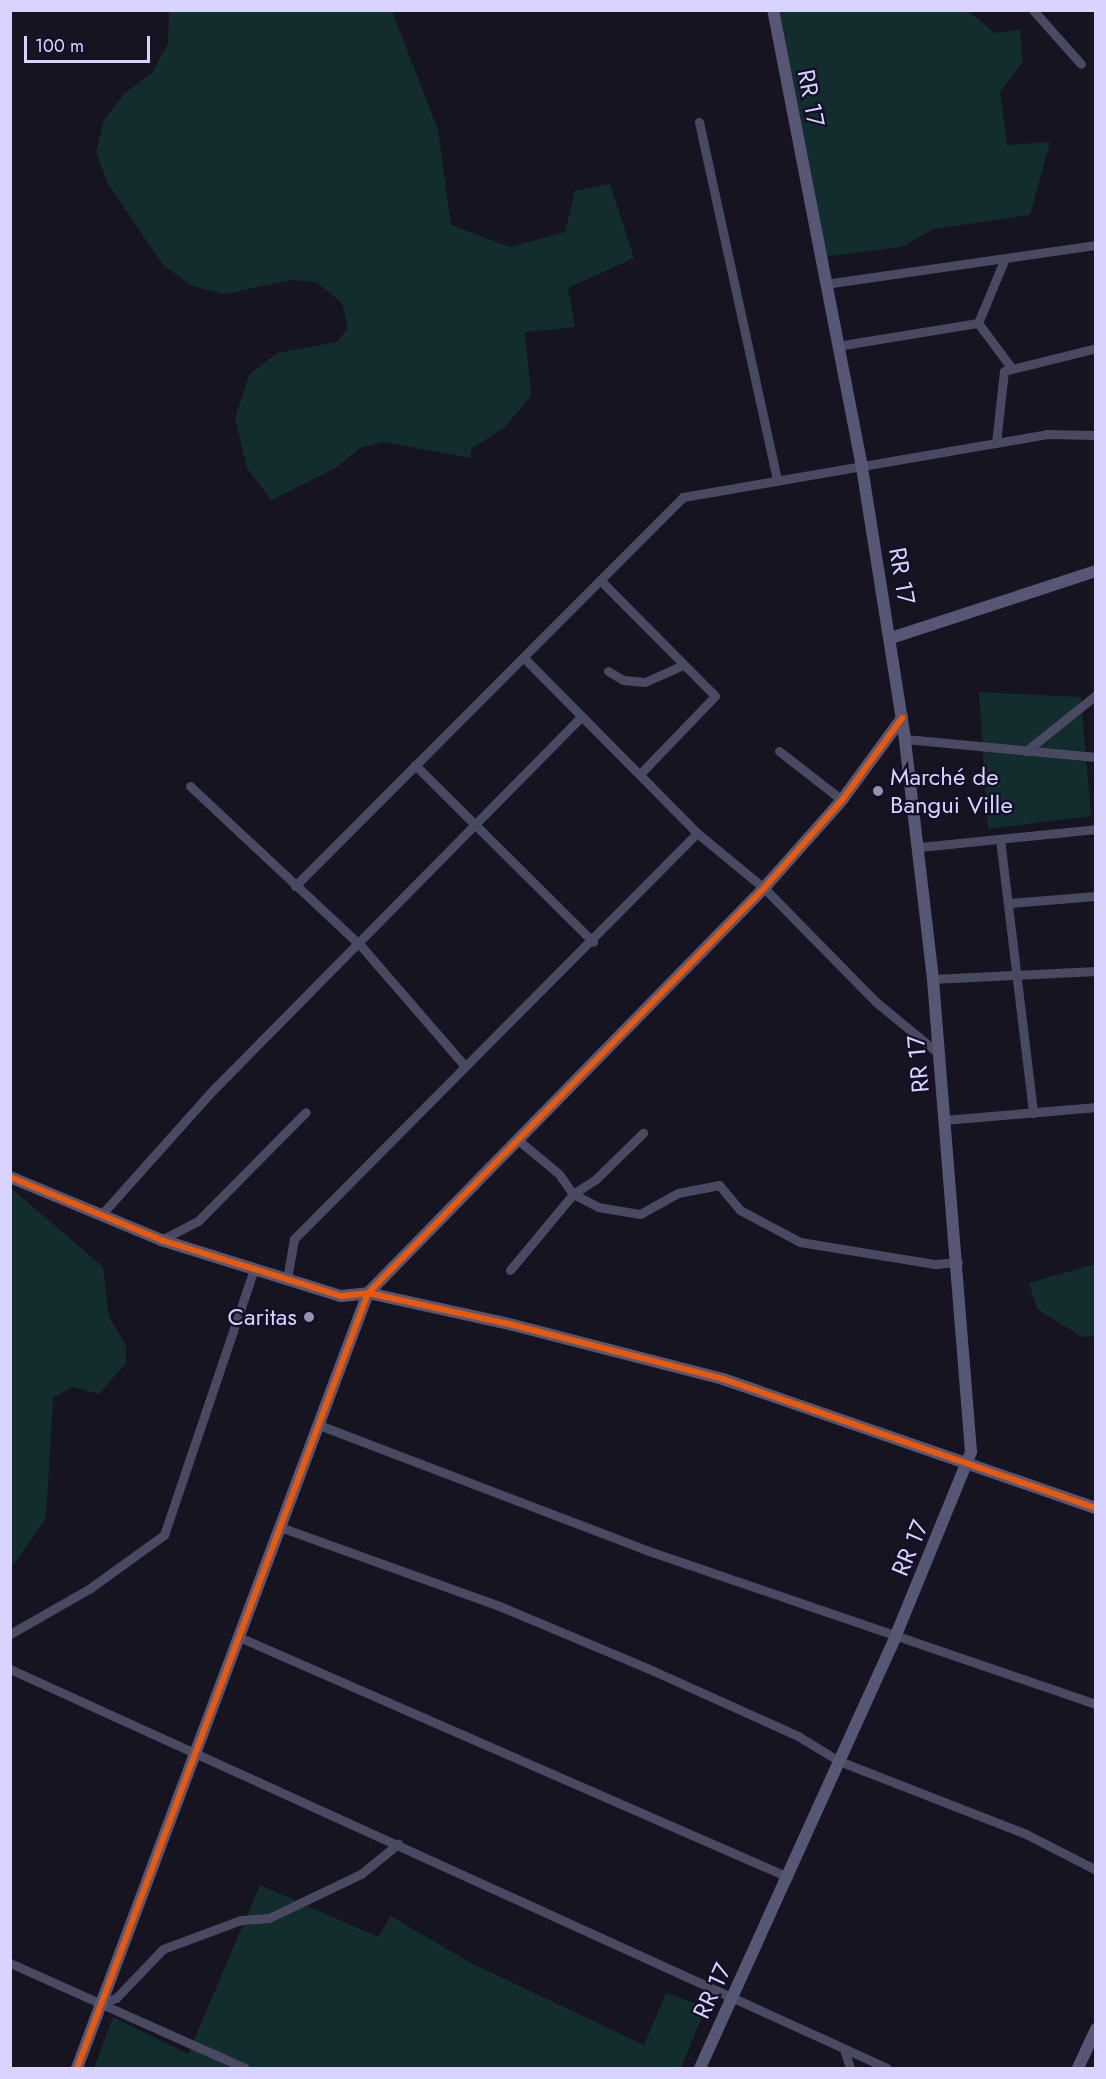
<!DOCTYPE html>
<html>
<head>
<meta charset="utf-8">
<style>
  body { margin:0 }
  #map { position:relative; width:1106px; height:2079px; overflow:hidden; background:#161421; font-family:Jost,sans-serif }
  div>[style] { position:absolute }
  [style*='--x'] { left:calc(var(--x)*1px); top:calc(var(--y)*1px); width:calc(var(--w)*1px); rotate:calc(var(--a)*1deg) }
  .green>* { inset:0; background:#132c2d }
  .street>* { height:9px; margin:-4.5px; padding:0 4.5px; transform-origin:4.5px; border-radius:4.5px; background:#4a4962 }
  .secondary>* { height:12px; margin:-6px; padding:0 6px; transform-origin:6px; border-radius:6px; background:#575674 }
  .cycleway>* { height:6px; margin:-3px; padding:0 3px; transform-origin:3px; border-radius:3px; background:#e8590c }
  .dots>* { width:16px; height:16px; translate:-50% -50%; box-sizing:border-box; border:3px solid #130f26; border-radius:50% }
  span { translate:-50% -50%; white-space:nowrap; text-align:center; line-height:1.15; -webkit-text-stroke:4.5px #130f26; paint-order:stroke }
  .street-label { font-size:24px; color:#d9d4ff }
  .poi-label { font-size:24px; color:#d9d4ff }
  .left { translate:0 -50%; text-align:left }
  .right { translate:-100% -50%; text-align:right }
  .frame { position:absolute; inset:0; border:12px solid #d9d4ff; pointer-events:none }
  .scale { position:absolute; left:24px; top:36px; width:126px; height:27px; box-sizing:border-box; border:3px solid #d9d4ff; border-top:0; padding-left:8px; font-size:18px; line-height:21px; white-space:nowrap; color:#d9d4ff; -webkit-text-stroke:4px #130f26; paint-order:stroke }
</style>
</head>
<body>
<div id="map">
  <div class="green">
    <i style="clip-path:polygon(169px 11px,392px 11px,438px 130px,451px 225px,510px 247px,565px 232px,575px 191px,610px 184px,634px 258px,568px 288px,575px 327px,525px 332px,531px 396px,504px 428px,472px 448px,470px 458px,383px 442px,360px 448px,337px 467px,271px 500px,247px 468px,235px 418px,249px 375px,277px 353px,337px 342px,348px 328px,342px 303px,316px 282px,291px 280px,225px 294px,192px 286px,163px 265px,107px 182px,96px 152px,104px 120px,125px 93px,153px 72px,168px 43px)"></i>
    <i style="clip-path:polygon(780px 11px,968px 11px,995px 33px,1020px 30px,1023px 62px,1000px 92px,1007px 145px,1050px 142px,1030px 215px,934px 229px,901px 247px,822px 257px)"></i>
    <i style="clip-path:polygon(979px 692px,1081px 697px,1091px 816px,988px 829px)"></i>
    <i style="clip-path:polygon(11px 1188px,103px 1267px,109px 1317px,126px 1345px,126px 1363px,99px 1394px,72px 1387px,53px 1398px,46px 1518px,11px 1568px)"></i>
    <i style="clip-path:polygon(1095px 1264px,1095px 1336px,1082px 1337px,1037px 1309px,1029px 1283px)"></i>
    <i style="clip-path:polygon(260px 1885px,378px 1937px,391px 1916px,469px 1962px,644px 2045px,666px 1993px,706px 2007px,681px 2068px,94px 2068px,113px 2017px,188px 2054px)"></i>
  </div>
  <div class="street">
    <i style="--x:1033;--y:10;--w:72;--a:48.4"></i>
    <i style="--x:699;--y:122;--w:367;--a:77.7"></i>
    <i style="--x:825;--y:284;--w:274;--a:-8.2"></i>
    <i style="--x:978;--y:323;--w:70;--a:-67.4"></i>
    <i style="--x:978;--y:323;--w:54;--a:53.3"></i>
    <i style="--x:837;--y:346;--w:143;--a:-9.3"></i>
    <i style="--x:996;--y:443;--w:72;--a:-83.7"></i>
    <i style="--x:1004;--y:371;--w:95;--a:-14"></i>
    <i style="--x:600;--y:580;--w:163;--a:45.2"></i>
    <i style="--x:715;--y:696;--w:108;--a:133.9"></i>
    <i style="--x:524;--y:658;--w:246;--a:45.3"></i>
    <i style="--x:697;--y:833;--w:87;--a:39.4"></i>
    <i style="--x:764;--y:888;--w:160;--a:45.5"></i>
    <i style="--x:876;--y:1002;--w:80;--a:39.4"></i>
    <i style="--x:608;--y:671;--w:17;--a:31"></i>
    <i style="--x:623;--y:680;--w:22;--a:5"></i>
    <i style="--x:645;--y:682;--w:42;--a:-24.1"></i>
    <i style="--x:905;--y:739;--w:192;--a:5.4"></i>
    <i style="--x:779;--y:751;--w:80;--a:37.9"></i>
    <i style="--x:1026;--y:751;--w:90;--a:-38.7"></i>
    <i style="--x:415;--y:765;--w:251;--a:44.8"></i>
    <i style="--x:190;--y:786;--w:234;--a:43.1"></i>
    <i style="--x:361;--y:946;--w:159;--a:49.1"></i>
    <i style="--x:1000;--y:839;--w:276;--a:83.1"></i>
    <i style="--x:920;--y:847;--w:177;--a:-5.8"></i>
    <i style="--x:295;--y:886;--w:549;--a:-45.07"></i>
    <i style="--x:683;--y:497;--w:368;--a:-9.8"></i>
    <i style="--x:1046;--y:434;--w:50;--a:1.1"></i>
    <i style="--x:1010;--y:903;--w:86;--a:-4.7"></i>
    <i style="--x:933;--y:979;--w:163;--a:-2.8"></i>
    <i style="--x:944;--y:1120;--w:153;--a:-4.9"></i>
    <i style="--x:518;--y:1140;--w:53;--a:39.7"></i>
    <i style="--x:559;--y:1174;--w:24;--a:55"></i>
    <i style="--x:573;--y:1194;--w:28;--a:27"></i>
    <i style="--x:598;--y:1207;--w:43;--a:9.5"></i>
    <i style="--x:640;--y:1214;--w:43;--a:-28.9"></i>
    <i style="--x:678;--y:1193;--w:42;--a:-11"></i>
    <i style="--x:719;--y:1185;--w:33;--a:50"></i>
    <i style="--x:740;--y:1210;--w:68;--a:28.1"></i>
    <i style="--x:800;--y:1242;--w:137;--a:9.3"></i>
    <i style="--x:935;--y:1264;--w:23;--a:-5"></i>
    <i style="--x:102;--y:1214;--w:166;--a:-48.2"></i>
    <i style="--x:213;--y:1090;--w:525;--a:-45.39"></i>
    <i style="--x:161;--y:1240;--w:42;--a:-27.2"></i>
    <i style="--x:198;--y:1221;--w:153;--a:-45.3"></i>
    <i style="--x:510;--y:1270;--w:99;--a:-50.3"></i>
    <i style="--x:573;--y:1194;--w:27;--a:-33"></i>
    <i style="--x:596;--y:1179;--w:66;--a:-44.4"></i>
    <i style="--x:287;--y:1279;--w:41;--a:-80.1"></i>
    <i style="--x:294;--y:1239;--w:572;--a:-45.21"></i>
    <i style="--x:319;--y:1425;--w:350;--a:20.9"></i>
    <i style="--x:646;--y:1550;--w:476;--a:18.9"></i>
    <i style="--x:280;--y:1527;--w:231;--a:19.8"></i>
    <i style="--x:497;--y:1605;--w:163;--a:22.8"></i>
    <i style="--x:647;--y:1668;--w:166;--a:24.2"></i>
    <i style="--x:798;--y:1736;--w:48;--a:31.4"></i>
    <i style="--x:839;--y:1761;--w:201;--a:21.3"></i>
    <i style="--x:1026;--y:1834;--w:79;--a:27.2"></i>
    <i style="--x:10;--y:1634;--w:91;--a:-29.7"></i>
    <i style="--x:89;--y:1589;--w:92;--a:-35.8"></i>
    <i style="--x:164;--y:1535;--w:281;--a:-71.3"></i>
    <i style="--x:239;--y:1637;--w:599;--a:23.61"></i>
    <i style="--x:10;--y:1669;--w:963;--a:24.46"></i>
    <i style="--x:10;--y:1963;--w:257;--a:24.1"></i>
    <i style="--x:101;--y:2003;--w:16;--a:-18"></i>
    <i style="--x:116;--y:1998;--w:68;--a:-46.2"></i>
    <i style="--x:163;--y:1949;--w:83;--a:-20.4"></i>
    <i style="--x:241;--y:1920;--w:28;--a:-4"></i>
    <i style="--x:269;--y:1918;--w:102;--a:-25.6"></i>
    <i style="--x:361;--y:1874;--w:48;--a:-39"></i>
    <i style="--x:844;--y:2049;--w:20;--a:72"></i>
  </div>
  <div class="secondary">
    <i style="--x:891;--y:638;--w:216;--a:-18.1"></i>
    <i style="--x:10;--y:1177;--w:164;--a:22.6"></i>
    <i style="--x:161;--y:1240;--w:189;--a:17.3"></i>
    <i style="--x:341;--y:1296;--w:27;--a:-6"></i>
    <i style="--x:368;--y:1293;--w:148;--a:12.4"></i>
    <i style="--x:513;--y:1325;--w:217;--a:14.4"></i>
    <i style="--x:723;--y:1379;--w:395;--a:19.1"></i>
    <i style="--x:77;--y:2068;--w:828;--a:-69.42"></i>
    <i style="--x:368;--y:1293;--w:566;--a:-45.64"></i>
    <i style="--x:764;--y:888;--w:118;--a:-48.4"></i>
    <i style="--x:842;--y:800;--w:102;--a:-53.8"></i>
    <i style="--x:700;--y:2068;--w:475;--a:-65.6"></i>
    <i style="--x:896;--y:1635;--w:198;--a:-67.7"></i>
    <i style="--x:971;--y:1452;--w:475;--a:-94.6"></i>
    <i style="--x:933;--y:979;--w:242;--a:-96.7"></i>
    <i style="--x:905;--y:739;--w:275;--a:-99"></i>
    <i style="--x:862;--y:467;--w:466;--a:-101"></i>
    <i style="--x:1078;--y:2068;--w:43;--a:-65.2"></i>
  </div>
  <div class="cycleway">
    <i style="--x:10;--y:1177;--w:164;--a:22.6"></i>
    <i style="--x:161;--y:1240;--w:189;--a:17.3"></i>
    <i style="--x:341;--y:1296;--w:27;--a:-6"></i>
    <i style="--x:368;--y:1293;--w:148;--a:12.4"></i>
    <i style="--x:513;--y:1325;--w:217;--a:14.4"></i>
    <i style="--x:723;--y:1379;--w:395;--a:19.1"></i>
    <i style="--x:77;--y:2068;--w:828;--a:-69.42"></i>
    <i style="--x:368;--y:1293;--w:566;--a:-45.64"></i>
    <i style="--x:764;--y:888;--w:118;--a:-48.4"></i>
    <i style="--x:842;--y:800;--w:102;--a:-53.8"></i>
  </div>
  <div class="dots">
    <i style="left:878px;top:791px;background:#9591b1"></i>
    <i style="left:309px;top:1317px;background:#9591b1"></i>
  </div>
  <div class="street-label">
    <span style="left:811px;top:98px;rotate:79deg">RR 17</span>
    <span style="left:902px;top:576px;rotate:80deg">RR 17</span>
    <span style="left:918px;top:1064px;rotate:-95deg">RR 17</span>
    <span style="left:910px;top:1548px;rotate:-67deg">RR 17</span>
    <span style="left:712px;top:1991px;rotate:-65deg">RR 17</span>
  </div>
  <div class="poi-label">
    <span class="left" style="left:890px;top:791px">Marché de<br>Bangui Ville</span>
    <span class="right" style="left:297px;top:1317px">Caritas</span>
  </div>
  <div class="frame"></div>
  <div class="scale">100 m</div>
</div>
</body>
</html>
